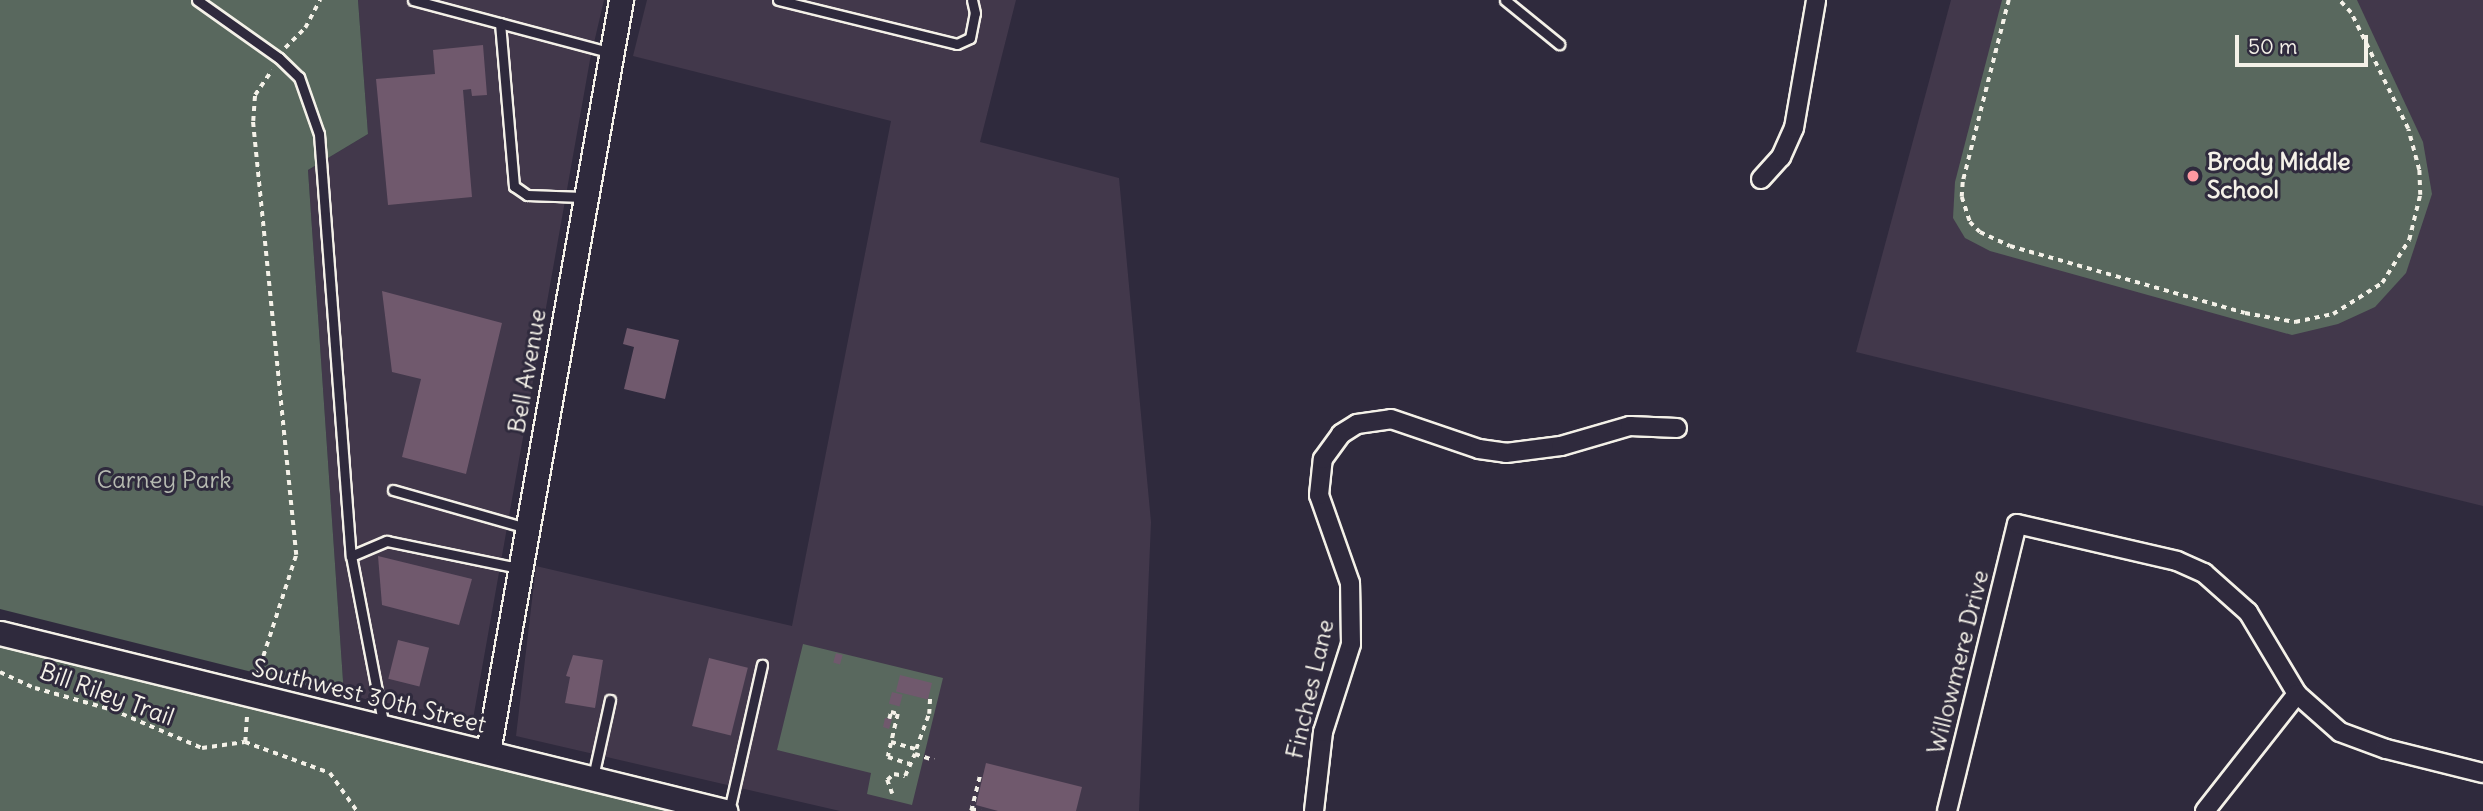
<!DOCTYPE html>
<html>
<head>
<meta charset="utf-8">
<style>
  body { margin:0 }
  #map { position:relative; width:2483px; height:811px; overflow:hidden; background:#2f2a3d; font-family:Delius,sans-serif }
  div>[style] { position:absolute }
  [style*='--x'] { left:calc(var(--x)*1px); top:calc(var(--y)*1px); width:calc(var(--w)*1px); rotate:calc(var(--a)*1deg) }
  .built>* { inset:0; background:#42384b }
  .green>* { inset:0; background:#59685e }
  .building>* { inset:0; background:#70596d; transform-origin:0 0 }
  .path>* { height:3.5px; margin-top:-1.75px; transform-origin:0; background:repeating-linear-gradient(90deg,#f4f1e8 0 5px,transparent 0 10px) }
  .roads { filter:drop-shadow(2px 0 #f4f1e8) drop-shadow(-2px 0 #f4f1e8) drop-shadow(0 2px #f4f1e8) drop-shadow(0 -2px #f4f1e8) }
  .service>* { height:9px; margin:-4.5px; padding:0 4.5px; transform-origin:4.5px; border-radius:4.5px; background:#2f2a3d }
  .minor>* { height:18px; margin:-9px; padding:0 9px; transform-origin:9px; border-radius:9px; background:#2f2a3d }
  .tertiary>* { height:23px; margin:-11.5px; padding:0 11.5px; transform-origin:11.5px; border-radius:11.5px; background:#2f2a3d }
  .dots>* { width:19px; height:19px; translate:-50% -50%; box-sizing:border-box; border:4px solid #2f2a3d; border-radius:50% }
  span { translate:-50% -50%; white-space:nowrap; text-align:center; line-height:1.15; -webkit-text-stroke:6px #2f2a3d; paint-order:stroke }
  .poi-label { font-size:24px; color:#f4f1e8; font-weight:700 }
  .left { translate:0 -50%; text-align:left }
  .street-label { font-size:24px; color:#f4f1e8 }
  .park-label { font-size:24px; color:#b6bab1 }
  .scale { position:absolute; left:2235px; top:35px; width:133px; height:32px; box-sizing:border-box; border:4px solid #f4f1e8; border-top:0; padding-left:9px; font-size:21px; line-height:24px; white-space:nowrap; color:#f4f1e8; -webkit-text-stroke:5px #2f2a3d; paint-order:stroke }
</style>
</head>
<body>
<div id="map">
  <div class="built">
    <i style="clip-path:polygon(358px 0,604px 0,590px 60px,473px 719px,344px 695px,308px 170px,368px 134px)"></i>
    <i style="clip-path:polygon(647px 0,1016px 0,980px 142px,1119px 178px,1151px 522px,1139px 811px,840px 811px,516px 736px,536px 566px,792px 626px,891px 121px,633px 56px)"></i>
    <i style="clip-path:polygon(1951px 0,2483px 0,2483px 506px,1856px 352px)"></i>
  </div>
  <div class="green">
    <i style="clip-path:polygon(0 0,358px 0,368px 134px,308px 170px,344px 695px,0 609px)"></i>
    <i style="clip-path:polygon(2002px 0,2357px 0,2423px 142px,2432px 194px,2406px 273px,2375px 307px,2338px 324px,2292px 335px,1990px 251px,1965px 238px,1953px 218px,1955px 182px)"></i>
    <i style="clip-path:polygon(0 644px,708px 811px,0 811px)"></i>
    <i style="clip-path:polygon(803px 644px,943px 678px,912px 805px,867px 794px,871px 773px,777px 750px)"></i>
  </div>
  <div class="building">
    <i style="clip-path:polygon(483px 45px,487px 95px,472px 96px,471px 89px,463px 90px,472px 197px,388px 205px,376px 79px,435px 74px,433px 50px)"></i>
    <i style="clip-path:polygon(382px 291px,502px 323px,466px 474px,402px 457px,421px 379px,392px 372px)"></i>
    <i style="clip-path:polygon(627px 328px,679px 340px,665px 399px,624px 389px,634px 347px,623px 344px)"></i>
    <i style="clip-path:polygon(378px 556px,472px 579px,459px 625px,382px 605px)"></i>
    <i style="left:398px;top:640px;width:32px;height:40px;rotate:14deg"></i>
    <i style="left:836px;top:653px;width:7px;height:10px;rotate:16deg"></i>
    <i style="clip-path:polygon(573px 655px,603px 660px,595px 708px,565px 703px,570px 677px,566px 676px)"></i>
    <i style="left:709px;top:658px;width:40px;height:70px;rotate:14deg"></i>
    <i style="left:900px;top:675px;width:33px;height:17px;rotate:14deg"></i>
    <i style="left:892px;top:692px;width:11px;height:12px;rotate:15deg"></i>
    <i style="clip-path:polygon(885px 718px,892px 719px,889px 729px,883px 727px)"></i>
    <i style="clip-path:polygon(986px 763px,1082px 787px,1076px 811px,998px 811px,976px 805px)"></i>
  </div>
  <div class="path">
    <i style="--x:2009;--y:0;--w:188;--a:104.2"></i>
    <i style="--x:1963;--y:182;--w:15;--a:94"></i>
    <i style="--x:1962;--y:197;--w:26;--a:72"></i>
    <i style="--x:1970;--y:222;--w:14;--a:45"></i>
    <i style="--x:1980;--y:232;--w:33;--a:25"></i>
    <i style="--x:2010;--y:246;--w:244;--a:15.9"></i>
    <i style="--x:2245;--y:313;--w:51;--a:10.2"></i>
    <i style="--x:2295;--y:322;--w:39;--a:-12"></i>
    <i style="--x:2333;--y:314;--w:58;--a:-32.3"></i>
    <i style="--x:2382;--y:283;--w:51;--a:-57.9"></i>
    <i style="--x:2409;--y:240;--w:46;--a:-76.3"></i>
    <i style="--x:2420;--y:195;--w:25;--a:-92"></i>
    <i style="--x:2419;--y:170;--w:42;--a:-105"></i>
    <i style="--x:2408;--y:129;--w:129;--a:-116.2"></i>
    <i style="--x:2351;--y:13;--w:18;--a:-133"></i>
    <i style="--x:285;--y:48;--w:28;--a:-45"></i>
    <i style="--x:305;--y:28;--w:32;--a:-62"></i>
    <i style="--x:0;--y:672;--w:38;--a:25"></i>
    <i style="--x:35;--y:688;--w:81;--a:15.8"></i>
    <i style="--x:113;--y:710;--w:97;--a:23.1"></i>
    <i style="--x:202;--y:748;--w:43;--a:-7.9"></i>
    <i style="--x:245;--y:742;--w:90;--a:20"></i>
    <i style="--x:330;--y:773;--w:47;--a:54.6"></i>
    <i style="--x:257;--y:675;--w:126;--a:-72"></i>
    <i style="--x:296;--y:555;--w:436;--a:-95.7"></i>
    <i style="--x:253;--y:121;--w:26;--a:-86"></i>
    <i style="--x:255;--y:95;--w:30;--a:-56"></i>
    <i style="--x:889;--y:719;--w:7;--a:-74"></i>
    <i style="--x:891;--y:712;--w:7;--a:16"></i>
    <i style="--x:898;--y:714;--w:44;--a:103.1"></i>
    <i style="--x:888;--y:757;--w:22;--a:18"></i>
    <i style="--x:245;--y:742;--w:29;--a:-86"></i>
    <i style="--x:891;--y:742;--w:26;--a:16"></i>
    <i style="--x:916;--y:749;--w:37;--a:-70"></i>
    <i style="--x:929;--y:714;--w:19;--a:-87"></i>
    <i style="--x:892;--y:794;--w:15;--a:-110"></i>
    <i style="--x:887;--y:780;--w:9;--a:-41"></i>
    <i style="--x:894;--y:774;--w:11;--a:10"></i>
    <i style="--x:905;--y:776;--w:24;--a:-66"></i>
    <i style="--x:915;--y:754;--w:20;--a:18"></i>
    <i style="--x:971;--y:809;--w:10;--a:11"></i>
    <i style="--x:971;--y:811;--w:36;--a:-76"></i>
  </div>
  <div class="roads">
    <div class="service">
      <i style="--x:197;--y:0;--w:100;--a:35.3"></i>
      <i style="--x:279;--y:58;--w:28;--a:44"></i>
      <i style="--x:299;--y:77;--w:60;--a:70.7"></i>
      <i style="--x:319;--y:134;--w:423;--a:85.7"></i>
      <i style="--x:413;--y:0;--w:202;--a:14.9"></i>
      <i style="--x:778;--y:0;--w:184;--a:13.8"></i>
      <i style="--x:957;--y:44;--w:14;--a:-25"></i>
      <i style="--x:970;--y:38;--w:25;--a:-79"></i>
      <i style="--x:975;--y:13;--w:13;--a:-103"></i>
      <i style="--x:1505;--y:0;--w:70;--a:39.2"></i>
      <i style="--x:500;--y:23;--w:164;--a:85.1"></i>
      <i style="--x:514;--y:186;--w:16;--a:35"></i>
      <i style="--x:527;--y:195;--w:56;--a:2"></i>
      <i style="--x:393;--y:490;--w:138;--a:15.9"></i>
      <i style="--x:384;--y:727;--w:174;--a:-100.9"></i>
      <i style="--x:351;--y:556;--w:39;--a:-23"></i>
      <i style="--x:387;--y:541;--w:135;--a:11.6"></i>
      <i style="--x:593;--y:777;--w:79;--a:-77.6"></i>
      <i style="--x:729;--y:811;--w:150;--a:-77.3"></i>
    </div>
    <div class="minor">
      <i style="--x:1761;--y:179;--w:30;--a:-48"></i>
      <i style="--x:1781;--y:157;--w:32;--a:-66"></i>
      <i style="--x:1794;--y:128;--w:130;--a:-80.2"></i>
      <i style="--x:1314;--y:811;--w:80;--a:-83.5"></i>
      <i style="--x:1323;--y:732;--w:92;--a:-72.3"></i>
      <i style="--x:1351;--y:644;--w:61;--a:-90.9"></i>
      <i style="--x:1350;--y:583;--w:93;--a:-109.4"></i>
      <i style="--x:1319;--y:495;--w:36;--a:-84"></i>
      <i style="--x:1323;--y:459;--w:31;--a:-54"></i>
      <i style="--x:1341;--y:434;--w:19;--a:-32"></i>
      <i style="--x:1357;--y:424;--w:34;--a:-8"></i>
      <i style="--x:1391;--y:419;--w:93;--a:18.8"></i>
      <i style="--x:1479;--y:449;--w:27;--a:8"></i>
      <i style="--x:1506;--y:453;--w:55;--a:-7.3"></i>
      <i style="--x:1561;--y:446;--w:72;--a:-16.2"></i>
      <i style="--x:1630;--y:426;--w:47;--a:2.4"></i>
      <i style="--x:1947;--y:811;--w:295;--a:-76.3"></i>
      <i style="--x:2017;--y:524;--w:164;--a:13"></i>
      <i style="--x:2177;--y:561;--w:30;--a:24"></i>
      <i style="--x:2204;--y:573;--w:59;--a:41.6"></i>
      <i style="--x:2248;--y:612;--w:96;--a:59.1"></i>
      <i style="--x:2297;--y:694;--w:57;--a:41.5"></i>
      <i style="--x:2340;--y:732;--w:49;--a:20.3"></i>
      <i style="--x:2386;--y:749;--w:100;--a:13.9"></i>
      <i style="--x:2205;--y:811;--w:149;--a:-51.8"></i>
    </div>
    <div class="tertiary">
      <i style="--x:0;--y:633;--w:747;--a:13.79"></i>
      <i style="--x:488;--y:752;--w:764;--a:-79.97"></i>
    </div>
  </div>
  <div class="dots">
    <i style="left:2193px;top:176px;background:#ff9aa2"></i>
  </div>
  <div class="poi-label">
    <span class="left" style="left:2207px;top:176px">Brody Middle<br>School</span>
  </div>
  <div class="street-label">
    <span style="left:527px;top:371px;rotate:-80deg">Bell Avenue</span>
    <span style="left:1958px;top:662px;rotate:-76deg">Willowmere Drive</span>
    <span style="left:1310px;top:689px;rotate:-77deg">Finches Lane</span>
    <span style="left:107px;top:694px;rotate:20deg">Bill Riley Trail</span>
    <span style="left:369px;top:696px;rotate:14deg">Southwest 30th Street</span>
  </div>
  <div class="park-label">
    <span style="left:164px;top:480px">Carney Park</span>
  </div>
  <div class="scale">50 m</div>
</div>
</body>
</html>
